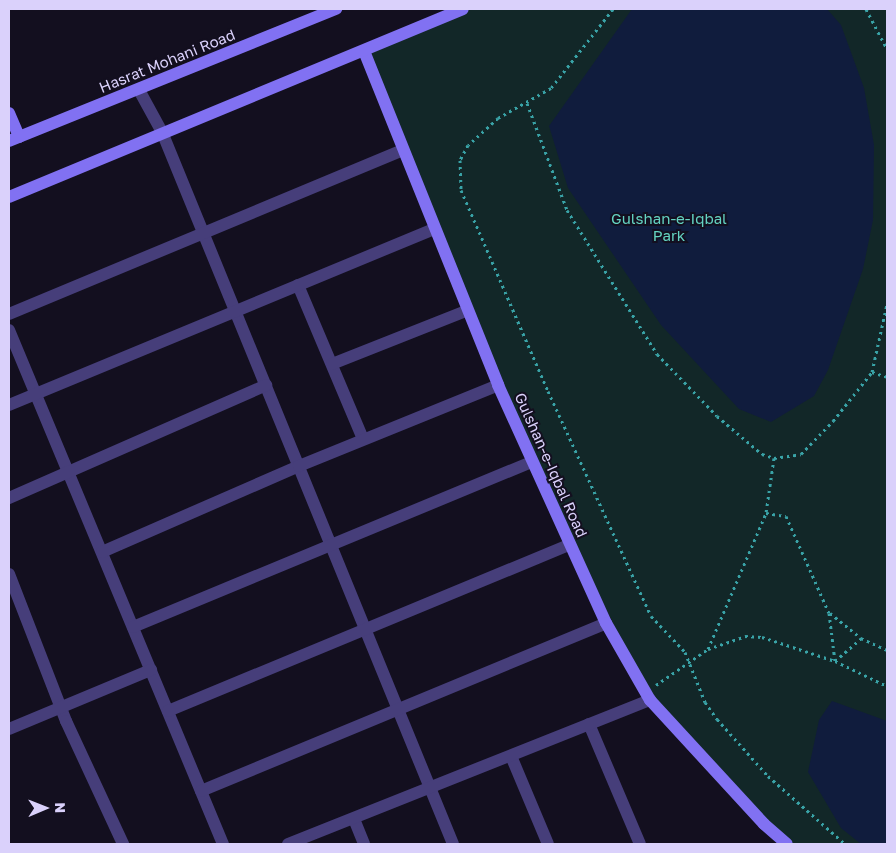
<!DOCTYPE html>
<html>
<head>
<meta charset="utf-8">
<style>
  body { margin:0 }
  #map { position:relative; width:896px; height:853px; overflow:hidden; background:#130f1f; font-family:"Golos Text",sans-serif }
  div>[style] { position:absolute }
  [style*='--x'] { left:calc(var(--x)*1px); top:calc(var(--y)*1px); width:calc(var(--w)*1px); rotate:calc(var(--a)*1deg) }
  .green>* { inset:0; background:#122728 }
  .water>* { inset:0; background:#101c3d }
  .path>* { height:3px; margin-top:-1.5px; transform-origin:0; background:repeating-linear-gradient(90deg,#39a3a7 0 2.5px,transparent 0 6.5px) }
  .street>* { height:12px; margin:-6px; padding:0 6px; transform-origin:6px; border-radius:6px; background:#463e7a }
  .secondary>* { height:12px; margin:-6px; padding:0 6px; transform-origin:6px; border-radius:6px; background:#8171f2 }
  span { translate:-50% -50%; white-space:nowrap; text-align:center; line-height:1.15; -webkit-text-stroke:4px #130f1f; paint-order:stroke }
  .street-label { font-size:15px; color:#dad1fb }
  .park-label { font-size:15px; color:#64d3c2 }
  .frame { position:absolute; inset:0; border:10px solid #dad1fb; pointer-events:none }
  .north { position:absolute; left:20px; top:783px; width:50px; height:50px; -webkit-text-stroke:4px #130f1f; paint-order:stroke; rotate:89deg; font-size:14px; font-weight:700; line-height:20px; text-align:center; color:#dad1fb }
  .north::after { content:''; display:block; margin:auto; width:18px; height:22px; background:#dad1fb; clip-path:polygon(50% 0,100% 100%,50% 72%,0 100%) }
</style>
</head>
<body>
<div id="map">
  <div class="green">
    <i style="clip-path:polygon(463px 9px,887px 9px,887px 844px,787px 844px,650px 700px,498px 385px,364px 51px)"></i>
  </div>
  <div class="water">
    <i style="clip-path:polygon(632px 9px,827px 9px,841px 25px,864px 88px,874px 145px,873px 220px,863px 269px,828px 370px,814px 396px,771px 422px,739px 409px,661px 325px,568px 188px,549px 126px)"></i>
    <i style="clip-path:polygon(832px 701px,887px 721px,887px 844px,861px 844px,841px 828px,808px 772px,819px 720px)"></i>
  </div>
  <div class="path">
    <i style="--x:613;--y:9;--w:100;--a:128.1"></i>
    <i style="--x:551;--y:88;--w:61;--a:150.5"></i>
    <i style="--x:498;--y:118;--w:40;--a:138"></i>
    <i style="--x:468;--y:145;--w:17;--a:118"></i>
    <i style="--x:460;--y:160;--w:30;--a:88"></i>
    <i style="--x:461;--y:190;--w:219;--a:66.6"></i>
    <i style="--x:548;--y:391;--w:247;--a:65.4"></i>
    <i style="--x:651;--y:616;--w:50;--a:46.6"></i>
    <i style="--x:685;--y:652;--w:54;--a:68.2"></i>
    <i style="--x:705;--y:702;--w:21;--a:55"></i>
    <i style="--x:717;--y:719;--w:76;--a:48.2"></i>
    <i style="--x:768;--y:776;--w:103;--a:41.4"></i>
    <i style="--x:866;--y:9;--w:45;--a:62.3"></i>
    <i style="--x:527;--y:103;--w:114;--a:69.5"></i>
    <i style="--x:567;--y:210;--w:170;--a:58"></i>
    <i style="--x:657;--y:354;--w:86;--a:45.9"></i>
    <i style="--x:717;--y:416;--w:59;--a:40.2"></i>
    <i style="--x:762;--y:454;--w:13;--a:18"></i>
    <i style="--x:774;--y:458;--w:27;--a:-8"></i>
    <i style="--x:801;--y:454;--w:46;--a:-45.9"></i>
    <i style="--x:833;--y:421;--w:63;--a:-51.5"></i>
    <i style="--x:872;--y:372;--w:70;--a:-77.6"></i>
    <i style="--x:872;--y:372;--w:16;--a:18"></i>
    <i style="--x:774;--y:458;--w:56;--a:98.3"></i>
    <i style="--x:766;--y:513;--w:20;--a:9"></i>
    <i style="--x:786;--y:516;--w:106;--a:66.1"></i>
    <i style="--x:829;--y:613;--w:48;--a:82.9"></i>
    <i style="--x:830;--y:613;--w:40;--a:39"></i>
    <i style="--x:861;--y:638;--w:29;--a:25"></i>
    <i style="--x:708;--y:649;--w:148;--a:-66.9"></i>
    <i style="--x:835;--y:661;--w:35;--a:-41"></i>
    <i style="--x:656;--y:685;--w:63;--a:-34.7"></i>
    <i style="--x:708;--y:649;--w:39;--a:-19"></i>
    <i style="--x:745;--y:636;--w:17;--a:3"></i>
    <i style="--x:762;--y:637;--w:77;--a:18.2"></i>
    <i style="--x:835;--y:661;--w:58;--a:25.7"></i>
  </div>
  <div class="street">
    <i style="--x:139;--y:90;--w:48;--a:61.3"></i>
    <i style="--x:162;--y:132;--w:769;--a:67.77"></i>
    <i style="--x:298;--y:285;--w:167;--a:67.1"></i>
    <i style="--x:9;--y:314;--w:427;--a:-22.6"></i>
    <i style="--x:9;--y:330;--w:557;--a:67.4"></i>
    <i style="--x:332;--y:364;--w:144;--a:-21.6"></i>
    <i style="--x:9;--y:405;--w:459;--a:-22.5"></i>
    <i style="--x:9;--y:498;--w:281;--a:-23.7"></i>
    <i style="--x:102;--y:552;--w:215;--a:-23.6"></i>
    <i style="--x:299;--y:466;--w:215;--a:-22.1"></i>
    <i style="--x:9;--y:574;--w:158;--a:68.8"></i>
    <i style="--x:66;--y:721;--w:136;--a:65.1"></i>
    <i style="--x:133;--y:627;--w:432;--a:-22.5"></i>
    <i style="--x:168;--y:711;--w:433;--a:-22.5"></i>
    <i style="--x:589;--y:724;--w:130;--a:67"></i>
    <i style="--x:9;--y:729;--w:154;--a:-22.6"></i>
    <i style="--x:511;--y:756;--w:95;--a:67.2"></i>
    <i style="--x:201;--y:791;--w:438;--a:-22.5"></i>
    <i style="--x:354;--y:819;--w:27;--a:68"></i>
    <i style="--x:288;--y:844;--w:390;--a:-21.7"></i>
  </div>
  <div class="secondary">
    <i style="--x:364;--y:51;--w:360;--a:68.1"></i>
    <i style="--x:498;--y:385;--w:261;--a:65.6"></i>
    <i style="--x:606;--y:623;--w:89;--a:60.3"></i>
    <i style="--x:650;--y:700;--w:168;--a:47.4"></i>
    <i style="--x:764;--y:824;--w:30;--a:41"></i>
    <i style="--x:9;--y:113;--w:26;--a:67"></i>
    <i style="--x:9;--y:141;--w:353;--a:-22"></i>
    <i style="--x:9;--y:197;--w:491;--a:-22.5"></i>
  </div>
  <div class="street-label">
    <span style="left:167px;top:61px;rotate:-22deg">Hasrat Mohani Road</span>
    <span style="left:551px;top:465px;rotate:66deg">Gulshan-e-Iqbal Road</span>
  </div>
  <div class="park-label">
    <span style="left:669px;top:227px">Gulshan-e-Iqbal<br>Park</span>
  </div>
  <div class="frame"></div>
  <div class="north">N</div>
</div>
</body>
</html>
